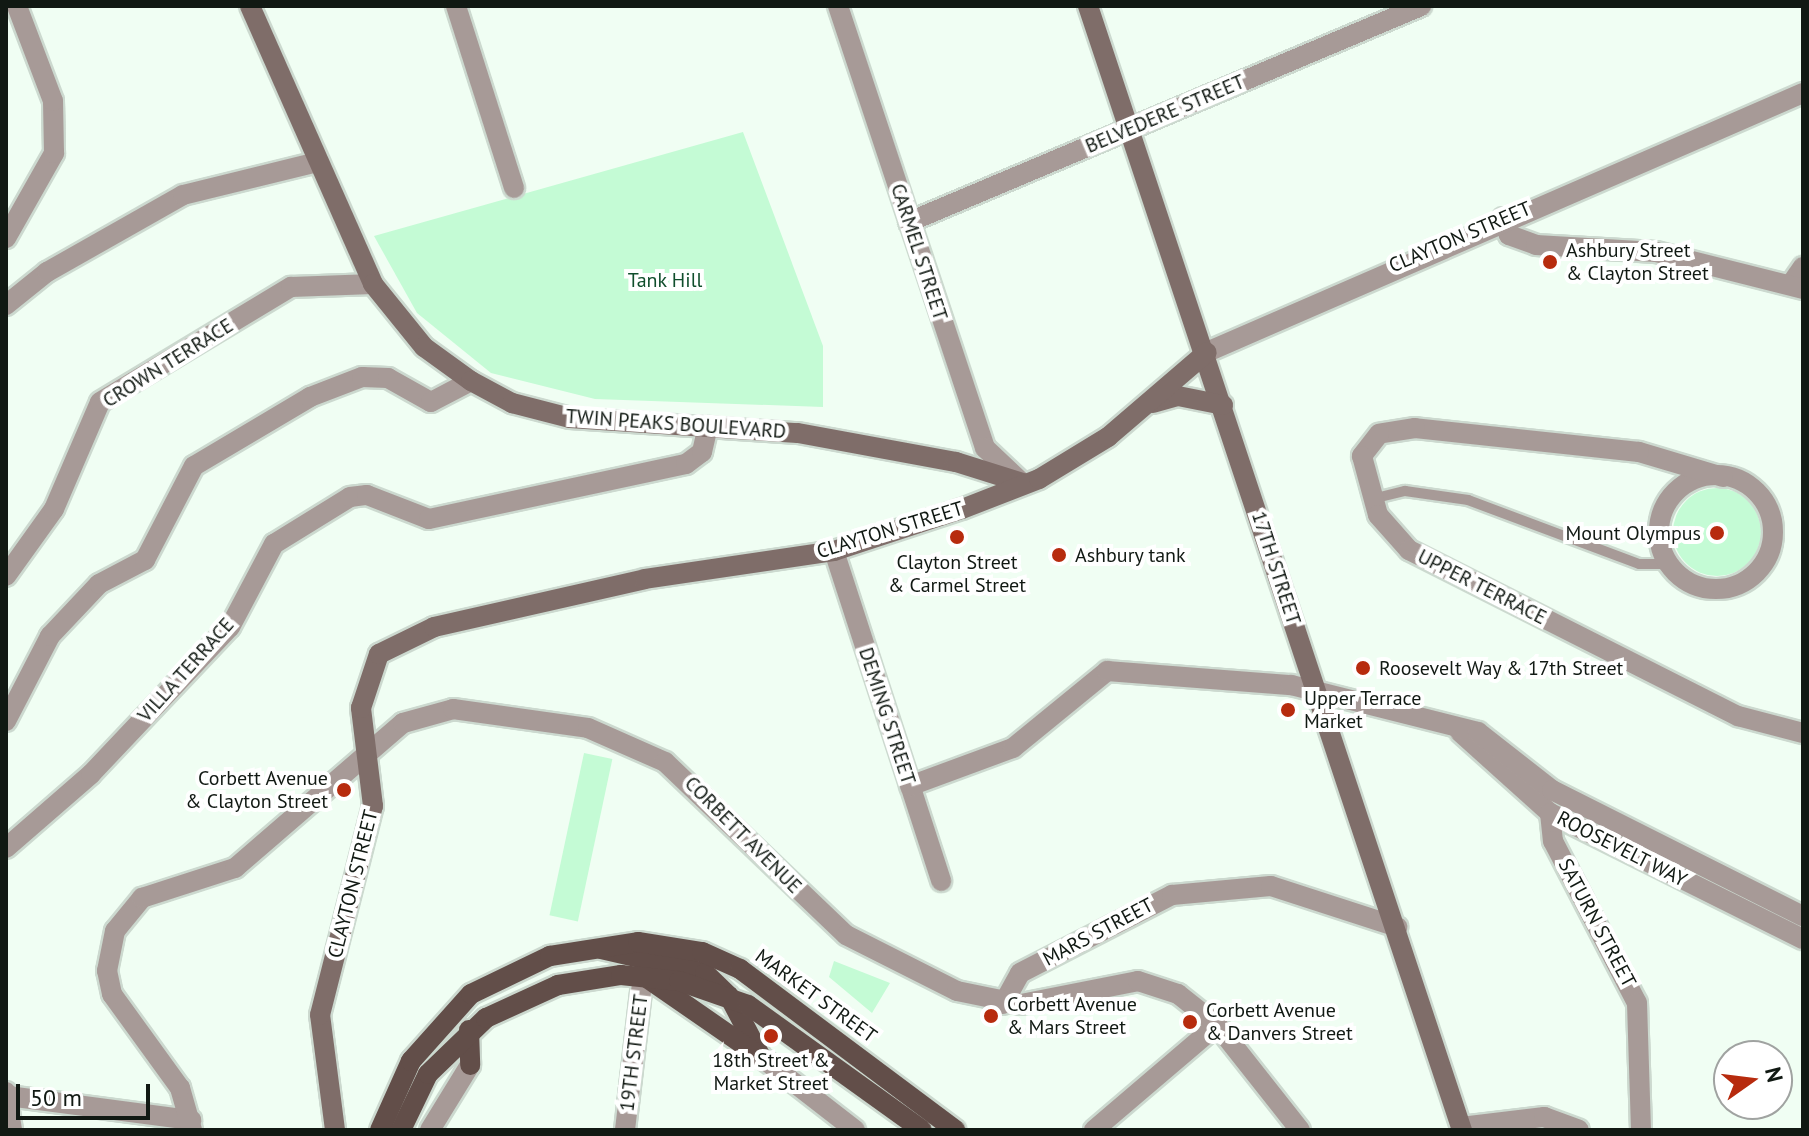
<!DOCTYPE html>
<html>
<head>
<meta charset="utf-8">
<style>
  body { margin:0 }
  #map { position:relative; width:1809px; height:1136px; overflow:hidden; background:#f0fef3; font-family:"PT Sans",sans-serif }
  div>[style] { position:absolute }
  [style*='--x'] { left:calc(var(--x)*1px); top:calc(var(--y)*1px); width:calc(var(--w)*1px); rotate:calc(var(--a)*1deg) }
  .green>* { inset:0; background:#c4fbd5; transform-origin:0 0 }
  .round { border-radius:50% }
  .roads { filter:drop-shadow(2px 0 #ccd9cf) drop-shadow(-2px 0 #ccd9cf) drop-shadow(0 2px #ccd9cf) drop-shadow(0 -2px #ccd9cf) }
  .service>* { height:10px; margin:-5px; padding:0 5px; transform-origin:5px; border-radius:5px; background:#a79a97 }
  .minor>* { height:20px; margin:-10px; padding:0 10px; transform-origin:10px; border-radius:10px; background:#a79a97 }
  .minor>.ring { margin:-10px; padding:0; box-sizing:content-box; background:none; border:20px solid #a79a97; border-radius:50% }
  .tertiary>* { height:20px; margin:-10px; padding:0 10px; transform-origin:10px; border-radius:10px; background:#a79a97 }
  .secondary>* { height:20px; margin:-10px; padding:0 10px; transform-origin:10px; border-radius:10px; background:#7f6d69 }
  .primary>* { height:20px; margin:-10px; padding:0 10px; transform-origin:10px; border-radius:10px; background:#624e49 }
  .dots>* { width:22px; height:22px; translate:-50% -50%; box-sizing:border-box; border:4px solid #fff; border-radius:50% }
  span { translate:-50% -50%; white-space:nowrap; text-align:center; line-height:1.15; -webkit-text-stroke:8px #fff; paint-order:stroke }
  .street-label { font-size:20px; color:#111913 }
  .poi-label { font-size:20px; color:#111913 }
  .left { translate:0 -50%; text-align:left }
  .right { translate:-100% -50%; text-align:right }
  .park-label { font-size:20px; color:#104e2c }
  .frame { position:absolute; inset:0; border:8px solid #111913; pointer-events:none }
  .north { position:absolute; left:1713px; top:1040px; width:80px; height:80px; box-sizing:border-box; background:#fff; border:2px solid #a0a3a1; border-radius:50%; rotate:76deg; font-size:22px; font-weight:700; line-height:32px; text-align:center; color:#111913 }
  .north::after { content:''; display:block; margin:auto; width:28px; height:36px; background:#b72b0e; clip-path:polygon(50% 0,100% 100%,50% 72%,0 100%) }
  .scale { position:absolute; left:16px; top:1084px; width:134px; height:36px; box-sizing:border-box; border:4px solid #111913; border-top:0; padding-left:10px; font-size:24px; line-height:28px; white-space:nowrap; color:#111913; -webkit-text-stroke:6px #fff; paint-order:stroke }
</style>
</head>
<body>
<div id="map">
  <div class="green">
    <i style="clip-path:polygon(743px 132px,823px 346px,823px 407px,595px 399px,491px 373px,417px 313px,374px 236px)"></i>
    <i class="round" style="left:1673px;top:488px;width:88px;height:88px"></i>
    <i style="left:584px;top:753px;width:29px;height:166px;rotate:12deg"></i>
    <i style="clip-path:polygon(834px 961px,890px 983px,872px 1013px,829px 977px)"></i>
  </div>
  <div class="roads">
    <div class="service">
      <i style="--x:1372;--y:499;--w:34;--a:-14"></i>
      <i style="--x:1405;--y:491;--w:64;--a:8.1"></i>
      <i style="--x:1468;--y:500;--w:183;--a:20.5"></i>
      <i style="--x:1639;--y:564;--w:26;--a:0"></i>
    </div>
    <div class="minor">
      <i style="--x:456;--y:6;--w:191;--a:72.3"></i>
      <i style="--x:838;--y:6;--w:466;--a:71.6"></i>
      <i style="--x:985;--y:448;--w:48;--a:43.3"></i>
      <i style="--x:909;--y:222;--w:556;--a:-22.87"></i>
      <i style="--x:6;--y:238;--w:98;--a:-60.5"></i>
      <i style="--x:54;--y:153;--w:52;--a:-91.1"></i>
      <i style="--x:53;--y:101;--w:102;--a:-110.8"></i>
      <i style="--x:1791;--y:284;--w:21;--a:-55"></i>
      <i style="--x:6;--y:305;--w:53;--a:-38.8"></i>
      <i style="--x:47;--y:272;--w:156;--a:-29.5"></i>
      <i style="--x:183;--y:195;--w:138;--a:-13.8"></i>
      <i class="ring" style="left:1659px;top:475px;width:94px;height:94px"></i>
      <i style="--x:1723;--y:477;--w:88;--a:-163.4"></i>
      <i style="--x:1639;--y:452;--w:225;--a:-173.9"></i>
      <i style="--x:1415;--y:428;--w:36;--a:171"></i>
      <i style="--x:1379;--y:434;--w:28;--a:128"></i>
      <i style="--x:1362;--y:456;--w:61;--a:74.8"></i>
      <i style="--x:1378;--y:515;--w:47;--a:48.5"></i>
      <i style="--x:1409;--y:550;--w:369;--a:26.8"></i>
      <i style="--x:1738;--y:716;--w:67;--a:14.7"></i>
      <i style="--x:834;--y:551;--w:347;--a:72"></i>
      <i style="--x:6;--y:576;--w:82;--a:-54.4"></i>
      <i style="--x:54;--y:509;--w:116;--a:-66.7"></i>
      <i style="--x:100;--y:402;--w:223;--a:-31.1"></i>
      <i style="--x:291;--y:287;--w:82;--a:-2.1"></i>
      <i style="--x:6;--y:721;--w:96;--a:-62.6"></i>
      <i style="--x:50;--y:636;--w:71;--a:-46.7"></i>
      <i style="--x:99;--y:584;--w:52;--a:-27.6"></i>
      <i style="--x:145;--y:560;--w:106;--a:-62.5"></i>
      <i style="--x:194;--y:466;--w:135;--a:-30.7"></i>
      <i style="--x:310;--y:397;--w:56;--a:-21"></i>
      <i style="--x:362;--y:377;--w:26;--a:2"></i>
      <i style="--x:388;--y:378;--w:49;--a:29.2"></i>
      <i style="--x:431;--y:402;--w:45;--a:-27.7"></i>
      <i style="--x:1460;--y:732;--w:121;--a:42"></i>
      <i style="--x:1550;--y:813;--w:283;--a:26.5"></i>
      <i style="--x:910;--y:786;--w:110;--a:-20.3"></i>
      <i style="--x:1013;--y:748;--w:122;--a:-39.3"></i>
      <i style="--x:1107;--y:671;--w:185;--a:4.4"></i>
      <i style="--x:1291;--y:685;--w:193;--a:14.1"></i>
      <i style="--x:1478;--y:732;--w:94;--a:38.1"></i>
      <i style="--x:1552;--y:790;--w:281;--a:26.7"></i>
      <i style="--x:1550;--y:813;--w:28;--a:84"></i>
      <i style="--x:1553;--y:841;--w:182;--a:62.6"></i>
      <i style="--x:1637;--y:1003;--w:127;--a:88.2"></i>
      <i style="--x:6;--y:848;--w:113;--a:-41"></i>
      <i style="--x:91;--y:774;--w:202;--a:-46.6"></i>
      <i style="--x:230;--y:627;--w:94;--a:-62.1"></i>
      <i style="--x:274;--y:544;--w:89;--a:-31.7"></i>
      <i style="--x:350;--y:497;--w:17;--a:-7"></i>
      <i style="--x:367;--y:495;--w:66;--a:21.2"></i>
      <i style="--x:429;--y:519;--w:263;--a:-12.1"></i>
      <i style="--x:686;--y:464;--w:20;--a:-37"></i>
      <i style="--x:702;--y:452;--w:26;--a:-77"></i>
      <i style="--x:1003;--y:1004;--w:35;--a:-61"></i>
      <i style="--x:1020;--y:973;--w:171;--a:-27.2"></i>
      <i style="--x:1172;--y:895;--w:99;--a:-5.2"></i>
      <i style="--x:1271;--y:886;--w:133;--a:18"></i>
      <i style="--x:6;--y:1092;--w:38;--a:81"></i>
      <i style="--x:8;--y:1096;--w:185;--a:7.5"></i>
      <i style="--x:1461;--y:1127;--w:84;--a:-6.9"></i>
      <i style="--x:1544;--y:1117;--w:37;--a:20"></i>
      <i style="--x:192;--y:1130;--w:44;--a:-105.9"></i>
      <i style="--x:180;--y:1088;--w:116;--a:-125.9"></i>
      <i style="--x:112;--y:994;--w:24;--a:-102"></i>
      <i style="--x:107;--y:971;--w:41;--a:-78.7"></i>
      <i style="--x:115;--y:931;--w:43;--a:-50.7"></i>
      <i style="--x:142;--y:898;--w:98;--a:-17.9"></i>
      <i style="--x:235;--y:868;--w:222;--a:-40.8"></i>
      <i style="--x:403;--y:723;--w:52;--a:-15.6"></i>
      <i style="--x:453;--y:709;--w:136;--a:8"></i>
      <i style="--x:588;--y:728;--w:84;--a:23.8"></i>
      <i style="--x:665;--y:762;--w:250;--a:43.7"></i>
      <i style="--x:846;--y:935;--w:124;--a:26.8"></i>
      <i style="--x:957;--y:991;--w:65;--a:11.5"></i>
      <i style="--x:1021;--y:1004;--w:119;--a:-11.1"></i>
      <i style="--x:1138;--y:981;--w:42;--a:18"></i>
      <i style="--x:1178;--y:994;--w:50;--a:38.5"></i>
      <i style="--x:1217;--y:1025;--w:134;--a:51.7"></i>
      <i style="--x:430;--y:1130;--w:76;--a:-58.4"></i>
      <i style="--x:625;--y:1130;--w:156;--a:-83.4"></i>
      <i style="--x:1094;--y:1130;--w:162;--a:-40.5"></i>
    </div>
    <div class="tertiary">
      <i style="--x:1503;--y:218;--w:18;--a:71"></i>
      <i style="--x:1509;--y:235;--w:29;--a:20"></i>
      <i style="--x:1536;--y:245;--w:120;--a:3.3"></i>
      <i style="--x:1656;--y:252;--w:152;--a:14.1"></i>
      <i style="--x:1207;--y:352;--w:650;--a:-23.49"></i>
      <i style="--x:761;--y:1057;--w:119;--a:37.8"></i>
    </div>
    <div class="secondary">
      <i style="--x:250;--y:6;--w:304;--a:66.1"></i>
      <i style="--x:373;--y:284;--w:81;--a:51"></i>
      <i style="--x:424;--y:347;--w:58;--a:35.9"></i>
      <i style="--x:471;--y:381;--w:47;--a:28.2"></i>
      <i style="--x:512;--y:403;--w:60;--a:14.5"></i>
      <i style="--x:570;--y:418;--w:228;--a:3.8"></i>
      <i style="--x:798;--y:433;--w:161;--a:10.4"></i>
      <i style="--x:956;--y:462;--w:70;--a:17.4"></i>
      <i style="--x:1088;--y:6;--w:1185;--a:71.6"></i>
      <i style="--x:1153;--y:403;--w:26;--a:-16"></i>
      <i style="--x:1178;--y:396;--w:46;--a:11.3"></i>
      <i style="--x:335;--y:1130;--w:116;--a:-97.4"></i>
      <i style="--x:320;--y:1015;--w:216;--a:-75.8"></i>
      <i style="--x:373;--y:806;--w:99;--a:-97"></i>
      <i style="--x:361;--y:708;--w:57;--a:-71.6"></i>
      <i style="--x:379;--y:654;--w:61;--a:-26.1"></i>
      <i style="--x:434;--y:627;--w:216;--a:-12.8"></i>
      <i style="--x:645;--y:579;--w:191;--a:-8.4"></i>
      <i style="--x:834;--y:551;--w:135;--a:-18.2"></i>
      <i style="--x:962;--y:509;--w:83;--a:-21.3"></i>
      <i style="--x:1039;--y:479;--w:81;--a:-31.3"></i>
      <i style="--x:1108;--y:437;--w:130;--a:-40.6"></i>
    </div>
    <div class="primary">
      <i style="--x:601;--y:949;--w:107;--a:13"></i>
      <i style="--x:705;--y:973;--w:33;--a:44"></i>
      <i style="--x:729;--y:996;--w:69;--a:62.3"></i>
      <i style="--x:647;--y:978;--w:135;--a:34.7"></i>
      <i style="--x:469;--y:1030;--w:35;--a:88"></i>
      <i style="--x:380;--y:1130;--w:76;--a:-65.8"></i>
      <i style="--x:411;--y:1061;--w:90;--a:-48.2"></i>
      <i style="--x:471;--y:994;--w:88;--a:-25.7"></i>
      <i style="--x:550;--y:956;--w:89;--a:-9"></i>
      <i style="--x:638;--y:942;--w:65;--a:8.9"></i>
      <i style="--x:702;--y:952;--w:42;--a:24.1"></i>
      <i style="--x:740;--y:969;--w:269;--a:36.8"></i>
      <i style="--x:401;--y:1130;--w:62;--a:-64.3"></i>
      <i style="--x:428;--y:1074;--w:81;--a:-44"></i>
      <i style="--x:486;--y:1018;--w:79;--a:-24.6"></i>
      <i style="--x:558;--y:985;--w:64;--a:-9"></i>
      <i style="--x:621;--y:975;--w:58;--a:5.9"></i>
      <i style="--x:679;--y:981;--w:73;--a:19.2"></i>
      <i style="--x:748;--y:1005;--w:214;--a:35.7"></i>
    </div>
  </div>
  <div class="dots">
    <i style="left:1550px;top:262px;background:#b72b0e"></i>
    <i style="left:1717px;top:533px;background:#b72b0e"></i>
    <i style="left:957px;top:537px;background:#b72b0e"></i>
    <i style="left:1059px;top:555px;background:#b72b0e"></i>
    <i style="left:1363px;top:668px;background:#b72b0e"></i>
    <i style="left:1288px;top:710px;background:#b72b0e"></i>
    <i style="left:344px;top:790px;background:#b72b0e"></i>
    <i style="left:991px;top:1016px;background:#b72b0e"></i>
    <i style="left:1190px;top:1022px;background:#b72b0e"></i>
    <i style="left:771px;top:1036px;background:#b72b0e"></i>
  </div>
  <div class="street-label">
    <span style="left:1165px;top:114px;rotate:-23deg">BELVEDERE STREET</span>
    <span style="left:1460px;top:237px;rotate:-23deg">CLAYTON STREET</span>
    <span style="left:919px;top:252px;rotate:72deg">CARMEL STREET</span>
    <span style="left:168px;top:363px;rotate:-32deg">CROWN TERRACE</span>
    <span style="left:676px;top:424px;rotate:4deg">TWIN PEAKS BOULEVARD</span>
    <span style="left:890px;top:530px;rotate:-17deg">CLAYTON STREET</span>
    <span style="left:1276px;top:568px;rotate:72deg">17TH STREET</span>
    <span style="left:1482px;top:587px;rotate:27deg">UPPER TERRACE</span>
    <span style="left:186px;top:670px;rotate:-48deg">VILLA TERRACE</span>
    <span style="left:887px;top:716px;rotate:72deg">DEMING STREET</span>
    <span style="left:743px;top:835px;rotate:45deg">CORBETT AVENUE</span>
    <span style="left:1622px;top:849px;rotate:27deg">ROOSEVELT WAY</span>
    <span style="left:353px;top:884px;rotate:-76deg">CLAYTON STREET</span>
    <span style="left:1597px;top:923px;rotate:62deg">SATURN STREET</span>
    <span style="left:1098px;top:932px;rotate:-28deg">MARS STREET</span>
    <span style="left:816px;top:996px;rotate:36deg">MARKET STREET</span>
    <span style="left:634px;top:1053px;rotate:-83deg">19TH STREET</span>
  </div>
  <div class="poi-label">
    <span class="left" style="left:1566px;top:262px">Ashbury Street<br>&amp; Clayton Street</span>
    <span class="right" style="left:1701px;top:533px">Mount Olympus</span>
    <span class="left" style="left:1075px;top:555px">Ashbury tank</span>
    <span style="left:957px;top:574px">Clayton Street<br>&amp; Carmel Street</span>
    <span class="left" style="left:1379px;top:668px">Roosevelt Way &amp; 17th Street</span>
    <span class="left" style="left:1304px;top:710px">Upper Terrace<br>Market</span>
    <span class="right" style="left:328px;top:790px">Corbett Avenue<br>&amp; Clayton Street</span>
    <span class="left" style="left:1007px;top:1016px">Corbett Avenue<br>&amp; Mars Street</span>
    <span class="left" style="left:1206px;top:1022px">Corbett Avenue<br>&amp; Danvers Street</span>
    <span style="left:771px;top:1072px">18th Street &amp;<br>Market Street</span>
  </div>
  <div class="park-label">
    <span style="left:665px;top:280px">Tank Hill</span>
  </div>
  <div class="frame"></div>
  <div class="north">N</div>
  <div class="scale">50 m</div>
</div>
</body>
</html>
